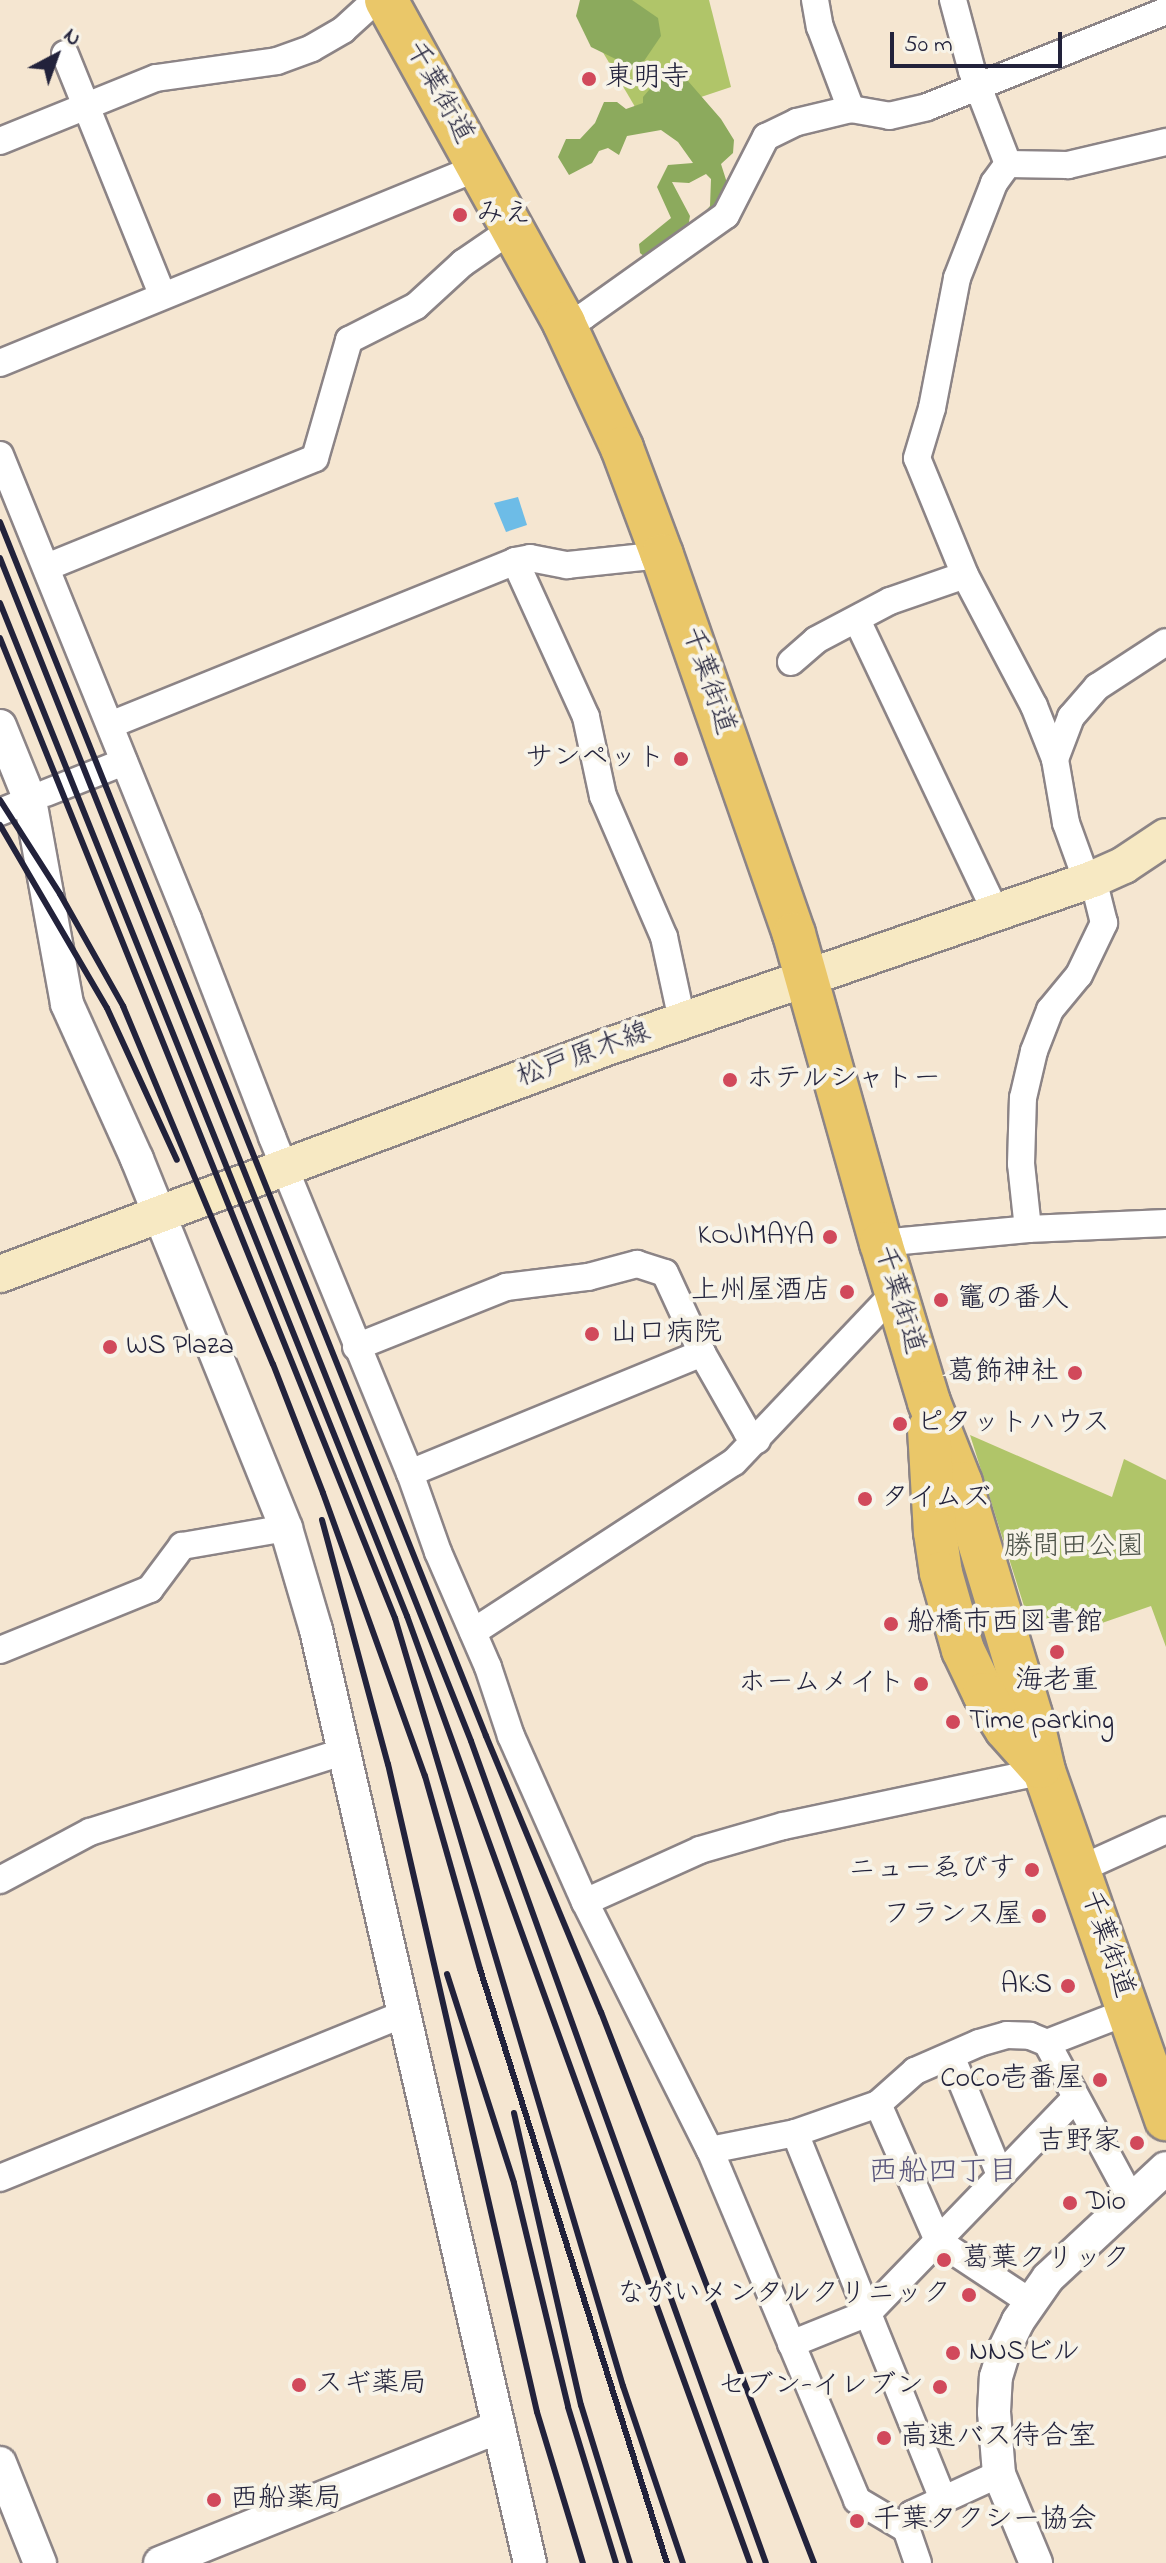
<!DOCTYPE html>
<html>
<head>
<meta charset="utf-8">
<style>
  body { margin:0 }
  #map { position:relative; width:1166px; height:2563px; overflow:hidden; background:#f5e6d1; font-family:"Indie Flower","Klee One",sans-serif }
  div>[style] { position:absolute }
  [style*='--x'] { left:calc(var(--x)*1px); top:calc(var(--y)*1px); width:calc(var(--w)*1px); rotate:calc(var(--a)*1deg) }
  .green>* { inset:0; background:#b0c569 }
  .forest>* { inset:0; background:#8caa5d }
  .water>* { inset:0; background:#6dbce7 }
  .roads { filter:drop-shadow(2px 0 #8c8486) drop-shadow(-2px 0 #8c8486) drop-shadow(0 2px #8c8486) drop-shadow(0 -2px #8c8486) }
  .minor>* { height:26px; margin:-13px; padding:0 13px; transform-origin:13px; border-radius:13px; background:#fff }
  .tertiary>* { height:32px; margin:-16px; padding:0 16px; transform-origin:16px; border-radius:16px; background:#fff }
  .secondary>* { height:36px; margin:-18px; padding:0 18px; transform-origin:18px; border-radius:18px; background:#f7e9c3 }
  .trunk>* { height:42px; margin:-21px; padding:0 21px; transform-origin:21px; border-radius:21px; background:#eac769 }
  .rail>* { height:6px; margin:-3px; padding:0 3px; transform-origin:3px; border-radius:3px; background:#22223b }
  .dots>* { width:22px; height:22px; translate:-50% -50%; box-sizing:border-box; border:4px solid #f7f3e8; border-radius:50% }
  span { translate:-50% -50%; white-space:nowrap; text-align:center; line-height:1.15; -webkit-text-stroke:8px #f7f3e8; paint-order:stroke }
  .poi-label { font-size:28px; color:#22223b }
  .left { translate:0 -50%; text-align:left }
  .right { translate:-100% -50%; text-align:right }
  .street-label { font-size:28px; color:#22223b }
  .park-label { font-size:28px; color:#4d5349 }
  .neighbourhood-label { font-size:30px; color:#5a577c }
  .north { position:absolute; left:16px; top:16px; width:80px; height:80px; -webkit-text-stroke:6px #f7f3e8; paint-order:stroke; rotate:41deg; font-size:22px; font-weight:700; line-height:32px; text-align:center; color:#22223b }
  .north::after { content:''; display:block; margin:auto; width:28px; height:36px; background:#22223b; clip-path:polygon(50% 0,100% 100%,50% 72%,0 100%) }
  .scale { position:absolute; left:890px; top:32px; width:172px; height:36px; box-sizing:border-box; border:4px solid #22223b; border-top:0; padding-left:10px; font-size:24px; line-height:28px; white-space:nowrap; color:#22223b; -webkit-text-stroke:6px #f7f3e8; paint-order:stroke }
</style>
</head>
<body>
<div id="map">
  <div class="green">
    <i style="clip-path:polygon(593px 0,709px 0,731px 87px,641px 117px,581px 15px)"></i>
    <i style="clip-path:polygon(970px 1435px,1112px 1497px,1124px 1459px,1166px 1480px,1166px 1647px,1151px 1606px,1102px 1623px,1093px 1606px,1030px 1625px)"></i>
  </div>
  <div class="forest">
    <i style="clip-path:polygon(580px 0,632px 0,658px 18px,661px 36px,644px 61px,630px 66px,591px 47px,576px 16px)"></i>
    <i style="clip-path:polygon(671px 76px,688px 81px,721px 119px,734px 140px,733px 153px,721px 164px,728px 186px,718px 205px,703px 219px,703px 214px,710px 206px,711px 179px,706px 174px,689px 183px,672px 182px,690px 216px,688px 227px,650px 261px,640px 253px,639px 244px,671px 218px,657px 187px,668px 165px,693px 163px,678px 142px,661px 130px,627px 136px,619px 155px,608px 148px,599px 151px,592px 163px,569px 175px,558px 157px,566px 139px,580px 139px,595px 123px,604px 102px,617px 102px,626px 109px,643px 103px,643px 97px,655px 83px)"></i>
  </div>
  <div class="water">
    <i style="clip-path:polygon(518px 497px,527px 525px,506px 532px,494px 503px)"></i>
  </div>
  <div class="roads">
    <div class="minor">
      <i style="--x:815;--y:0;--w:27;--a:80"></i>
      <i style="--x:820;--y:27;--w:88;--a:69.3"></i>
      <i style="--x:953;--y:0;--w:73;--a:75"></i>
      <i style="--x:972;--y:71;--w:100;--a:68.8"></i>
      <i style="--x:65;--y:54;--w:259;--a:68"></i>
      <i style="--x:0;--y:141;--w:168;--a:-22"></i>
      <i style="--x:156;--y:78;--w:122;--a:-8"></i>
      <i style="--x:277;--y:61;--w:37;--a:-20"></i>
      <i style="--x:312;--y:48;--w:36;--a:-30"></i>
      <i style="--x:343;--y:30;--w:45;--a:-42.3"></i>
      <i style="--x:564;--y:323;--w:21;--a:-19"></i>
      <i style="--x:584;--y:316;--w:174;--a:-35.4"></i>
      <i style="--x:726;--y:215;--w:88;--a:-62.9"></i>
      <i style="--x:766;--y:137;--w:34;--a:-26"></i>
      <i style="--x:797;--y:122;--w:56;--a:-13.5"></i>
      <i style="--x:851;--y:109;--w:39;--a:10"></i>
      <i style="--x:889;--y:116;--w:39;--a:-13"></i>
      <i style="--x:927;--y:107;--w:258;--a:-21.9"></i>
      <i style="--x:0;--y:363;--w:518;--a:-22.25"></i>
      <i style="--x:0;--y:455;--w:501;--a:67.94"></i>
      <i style="--x:188;--y:919;--w:234;--a:68.9"></i>
      <i style="--x:272;--y:1137;--w:363;--a:67.7"></i>
      <i style="--x:410;--y:1473;--w:84;--a:70.5"></i>
      <i style="--x:438;--y:1552;--w:125;--a:66.5"></i>
      <i style="--x:488;--y:1667;--w:73;--a:71.6"></i>
      <i style="--x:511;--y:1736;--w:182;--a:66"></i>
      <i style="--x:585;--y:1902;--w:278;--a:63.3"></i>
      <i style="--x:710;--y:2150;--w:380;--a:67.2"></i>
      <i style="--x:857;--y:2500;--w:57;--a:30.6"></i>
      <i style="--x:515;--y:561;--w:171;--a:65.5"></i>
      <i style="--x:586;--y:717;--w:81;--a:77.9"></i>
      <i style="--x:603;--y:796;--w:154;--a:66.6"></i>
      <i style="--x:664;--y:937;--w:85;--a:77.8"></i>
      <i style="--x:47;--y:567;--w:289;--a:-22.1"></i>
      <i style="--x:315;--y:458;--w:123;--a:-73.9"></i>
      <i style="--x:349;--y:340;--w:75;--a:-26.9"></i>
      <i style="--x:416;--y:306;--w:64;--a:-42.5"></i>
      <i style="--x:463;--y:263;--w:62;--a:-34.5"></i>
      <i style="--x:857;--y:620;--w:306;--a:64.6"></i>
      <i style="--x:791;--y:662;--w:33;--a:-41"></i>
      <i style="--x:816;--y:640;--w:84;--a:-27.8"></i>
      <i style="--x:890;--y:601;--w:79;--a:-19.1"></i>
      <i style="--x:110;--y:725;--w:437;--a:-22"></i>
      <i style="--x:515;--y:561;--w:15;--a:-11"></i>
      <i style="--x:530;--y:558;--w:38;--a:11"></i>
      <i style="--x:567;--y:565;--w:96;--a:-6"></i>
      <i style="--x:1055;--y:759;--w:57;--a:-111.6"></i>
      <i style="--x:1034;--y:706;--w:148;--a:-117.8"></i>
      <i style="--x:965;--y:575;--w:126;--a:-112.3"></i>
      <i style="--x:917;--y:458;--w:52;--a:-73.3"></i>
      <i style="--x:932;--y:408;--w:132;--a:-79.1"></i>
      <i style="--x:957;--y:278;--w:102;--a:-68.7"></i>
      <i style="--x:994;--y:183;--w:24;--a:-54"></i>
      <i style="--x:1008;--y:164;--w:60;--a:1"></i>
      <i style="--x:1068;--y:165;--w:101;--a:-13.2"></i>
      <i style="--x:46;--y:793;--w:84;--a:-21.7"></i>
      <i style="--x:0;--y:812;--w:32;--a:-22"></i>
      <i style="--x:1087;--y:881;--w:62;--a:-109.9"></i>
      <i style="--x:1066;--y:823;--w:65;--a:-99.8"></i>
      <i style="--x:1055;--y:759;--w:45;--a:-69.1"></i>
      <i style="--x:1071;--y:717;--w:40;--a:-49"></i>
      <i style="--x:1097;--y:687;--w:82;--a:-33.1"></i>
      <i style="--x:1028;--y:1229;--w:65;--a:-96.1"></i>
      <i style="--x:1021;--y:1164;--w:66;--a:-88.3"></i>
      <i style="--x:1023;--y:1098;--w:48;--a:-76.8"></i>
      <i style="--x:1034;--y:1051;--w:44;--a:-68.7"></i>
      <i style="--x:1050;--y:1010;--w:45;--a:-50.4"></i>
      <i style="--x:1079;--y:975;--w:58;--a:-64.3"></i>
      <i style="--x:1104;--y:923;--w:45;--a:-104"></i>
      <i style="--x:881;--y:1243;--w:148;--a:-5.4"></i>
      <i style="--x:1028;--y:1229;--w:138;--a:-2.5"></i>
      <i style="--x:356;--y:1347;--w:162;--a:-21.8"></i>
      <i style="--x:506;--y:1287;--w:83;--a:-7"></i>
      <i style="--x:588;--y:1277;--w:51;--a:-14.9"></i>
      <i style="--x:637;--y:1264;--w:29;--a:18"></i>
      <i style="--x:665;--y:1273;--w:88;--a:65.2"></i>
      <i style="--x:702;--y:1353;--w:91;--a:60.3"></i>
      <i style="--x:747;--y:1432;--w:13;--a:39"></i>
      <i style="--x:410;--y:1473;--w:316;--a:-22.3"></i>
      <i style="--x:473;--y:1632;--w:311;--a:-33.1"></i>
      <i style="--x:734;--y:1462;--w:236;--a:-46.5"></i>
      <i style="--x:0;--y:1650;--w:162;--a:-22.1"></i>
      <i style="--x:150;--y:1589;--w:54;--a:-53.3"></i>
      <i style="--x:182;--y:1546;--w:106;--a:-9.8"></i>
      <i style="--x:1080;--y:1869;--w:94;--a:-24.4"></i>
      <i style="--x:0;--y:1880;--w:102;--a:-28.1"></i>
      <i style="--x:90;--y:1832;--w:268;--a:-17.6"></i>
      <i style="--x:585;--y:1902;--w:126;--a:-24.3"></i>
      <i style="--x:700;--y:1850;--w:86;--a:-16.1"></i>
      <i style="--x:783;--y:1826;--w:267;--a:-11.9"></i>
      <i style="--x:1047;--y:2043;--w:88;--a:-21.3"></i>
      <i style="--x:951;--y:2056;--w:129;--a:67.6"></i>
      <i style="--x:878;--y:2104;--w:150;--a:66.3"></i>
      <i style="--x:938;--y:2241;--w:110;--a:33.5"></i>
      <i style="--x:795;--y:2133;--w:395;--a:68"></i>
      <i style="--x:710;--y:2150;--w:87;--a:-11.3"></i>
      <i style="--x:795;--y:2133;--w:88;--a:-19.3"></i>
      <i style="--x:878;--y:2104;--w:50;--a:-41.7"></i>
      <i style="--x:915;--y:2071;--w:70;--a:-23.6"></i>
      <i style="--x:979;--y:2043;--w:29;--a:-16"></i>
      <i style="--x:1007;--y:2035;--w:23;--a:2"></i>
      <i style="--x:1030;--y:2036;--w:18;--a:22"></i>
      <i style="--x:1047;--y:2043;--w:179;--a:61.6"></i>
      <i style="--x:0;--y:2178;--w:436;--a:-22.1"></i>
      <i style="--x:791;--y:2344;--w:83;--a:-21.9"></i>
      <i style="--x:868;--y:2313;--w:298;--a:-46"></i>
      <i style="--x:918;--y:2563;--w:36;--a:-109"></i>
      <i style="--x:906;--y:2529;--w:16;--a:-68"></i>
      <i style="--x:912;--y:2514;--w:96;--a:-24.7"></i>
    </div>
    <div class="tertiary">
      <i style="--x:0;--y:726;--w:80;--a:67.9"></i>
      <i style="--x:30;--y:800;--w:207;--a:79.7"></i>
      <i style="--x:67;--y:1004;--w:170;--a:65.7"></i>
      <i style="--x:137;--y:1159;--w:398;--a:68"></i>
      <i style="--x:286;--y:1528;--w:106;--a:73.6"></i>
      <i style="--x:316;--y:1630;--w:957;--a:77.08"></i>
      <i style="--x:0;--y:2463;--w:108;--a:68.2"></i>
      <i style="--x:160;--y:2563;--w:365;--a:-21.9"></i>
      <i style="--x:1036;--y:2563;--w:96;--a:-112.6"></i>
      <i style="--x:999;--y:2474;--w:62;--a:-94.6"></i>
      <i style="--x:994;--y:2412;--w:35;--a:-87"></i>
      <i style="--x:996;--y:2377;--w:28;--a:-73"></i>
      <i style="--x:1004;--y:2350;--w:32;--a:-64"></i>
      <i style="--x:1018;--y:2321;--w:52;--a:-55.1"></i>
      <i style="--x:1048;--y:2278;--w:161;--a:-43"></i>
    </div>
    <div class="secondary">
      <i style="--x:0;--y:1274;--w:645;--a:-20.51"></i>
      <i style="--x:604;--y:1048;--w:517;--a:-19.07"></i>
      <i style="--x:1093;--y:879;--w:34;--a:-24"></i>
      <i style="--x:1124;--y:865;--w:50;--a:-33.7"></i>
    </div>
    <div class="trunk">
      <i style="--x:386;--y:0;--w:369;--a:61.1"></i>
      <i style="--x:564;--y:323;--w:138;--a:65.1"></i>
      <i style="--x:622;--y:448;--w:114;--a:69.5"></i>
      <i style="--x:662;--y:555;--w:401;--a:70.8"></i>
      <i style="--x:794;--y:934;--w:321;--a:74.3"></i>
      <i style="--x:881;--y:1243;--w:166;--a:73.2"></i>
      <i style="--x:929;--y:1402;--w:87;--a:68.4"></i>
      <i style="--x:961;--y:1483;--w:242;--a:73.2"></i>
      <i style="--x:1031;--y:1715;--w:57;--a:76.9"></i>
      <i style="--x:1044;--y:1771;--w:369;--a:70.7"></i>
      <i style="--x:929;--y:1429;--w:103;--a:86.7"></i>
      <i style="--x:935;--y:1532;--w:41;--a:81.7"></i>
      <i style="--x:941;--y:1573;--w:80;--a:74.1"></i>
      <i style="--x:963;--y:1650;--w:49;--a:64.5"></i>
      <i style="--x:984;--y:1694;--w:41;--a:57.8"></i>
      <i style="--x:1006;--y:1729;--w:51;--a:48.2"></i>
    </div>
  </div>
  <div class="rail">
    <i style="--x:0;--y:522;--w:1308;--a:68.18"></i>
    <i style="--x:486;--y:1736;--w:299;--a:67.4"></i>
    <i style="--x:601;--y:2012;--w:591;--a:68.86"></i>
    <i style="--x:0;--y:558;--w:1273;--a:68.29"></i>
    <i style="--x:471;--y:1741;--w:873;--a:70.26"></i>
    <i style="--x:0;--y:603;--w:1092;--a:68.11"></i>
    <i style="--x:407;--y:1616;--w:1007;--a:70.09"></i>
    <i style="--x:0;--y:638;--w:1057;--a:68.05"></i>
    <i style="--x:395;--y:1618;--w:801;--a:73.47"></i>
    <i style="--x:623;--y:2386;--w:187;--a:71.3"></i>
    <i style="--x:0;--y:800;--w:112;--a:57.4"></i>
    <i style="--x:60;--y:894;--w:129;--a:60.6"></i>
    <i style="--x:123;--y:1006;--w:388;--a:67.3"></i>
    <i style="--x:273;--y:1364;--w:138;--a:68.8"></i>
    <i style="--x:323;--y:1493;--w:301;--a:70.2"></i>
    <i style="--x:425;--y:1776;--w:201;--a:74.1"></i>
    <i style="--x:480;--y:1969;--w:623;--a:72.53"></i>
    <i style="--x:0;--y:825;--w:212;--a:59.7"></i>
    <i style="--x:107;--y:1008;--w:167;--a:65.3"></i>
    <i style="--x:322;--y:1520;--w:253;--a:74.9"></i>
    <i style="--x:388;--y:1764;--w:665;--a:77.05"></i>
    <i style="--x:537;--y:2412;--w:158;--a:73.1"></i>
    <i style="--x:447;--y:1974;--w:219;--a:72.2"></i>
    <i style="--x:514;--y:2183;--w:230;--a:76.4"></i>
    <i style="--x:568;--y:2407;--w:163;--a:72.9"></i>
    <i style="--x:514;--y:2113;--w:300;--a:77.1"></i>
    <i style="--x:581;--y:2405;--w:165;--a:72.8"></i>
  </div>
  <div class="dots">
    <i style="left:589px;top:79px;background:#d1495b"></i>
    <i style="left:460px;top:215px;background:#d1495b"></i>
    <i style="left:681px;top:759px;background:#d1495b"></i>
    <i style="left:730px;top:1080px;background:#d1495b"></i>
    <i style="left:830px;top:1237px;background:#d1495b"></i>
    <i style="left:847px;top:1292px;background:#d1495b"></i>
    <i style="left:941px;top:1300px;background:#d1495b"></i>
    <i style="left:592px;top:1334px;background:#d1495b"></i>
    <i style="left:110px;top:1347px;background:#d1495b"></i>
    <i style="left:1075px;top:1373px;background:#d1495b"></i>
    <i style="left:900px;top:1424px;background:#d1495b"></i>
    <i style="left:865px;top:1499px;background:#d1495b"></i>
    <i style="left:891px;top:1624px;background:#d1495b"></i>
    <i style="left:1057px;top:1652px;background:#d1495b"></i>
    <i style="left:921px;top:1684px;background:#d1495b"></i>
    <i style="left:953px;top:1722px;background:#d1495b"></i>
    <i style="left:1032px;top:1870px;background:#d1495b"></i>
    <i style="left:1039px;top:1916px;background:#d1495b"></i>
    <i style="left:1068px;top:1986px;background:#d1495b"></i>
    <i style="left:1100px;top:2080px;background:#d1495b"></i>
    <i style="left:1137px;top:2143px;background:#d1495b"></i>
    <i style="left:1070px;top:2203px;background:#d1495b"></i>
    <i style="left:944px;top:2260px;background:#d1495b"></i>
    <i style="left:969px;top:2295px;background:#d1495b"></i>
    <i style="left:953px;top:2353px;background:#d1495b"></i>
    <i style="left:299px;top:2385px;background:#d1495b"></i>
    <i style="left:940px;top:2387px;background:#d1495b"></i>
    <i style="left:884px;top:2438px;background:#d1495b"></i>
    <i style="left:214px;top:2500px;background:#d1495b"></i>
    <i style="left:857px;top:2521px;background:#d1495b"></i>
  </div>
  <div class="poi-label">
    <span class="left" style="left:605px;top:79px">東明寺</span>
    <span class="left" style="left:476px;top:215px">みえ</span>
    <span class="right" style="left:665px;top:759px">サンペット</span>
    <span class="left" style="left:746px;top:1080px">ホテルシャトー</span>
    <span class="right" style="left:814px;top:1237px">KOJIMAYA</span>
    <span class="right" style="left:831px;top:1292px">上州屋酒店</span>
    <span class="left" style="left:957px;top:1300px">竈の番人</span>
    <span class="left" style="left:610px;top:1334px">山口病院</span>
    <span class="left" style="left:126px;top:1347px">WS Plaza</span>
    <span class="right" style="left:1059px;top:1373px">葛飾神社</span>
    <span class="left" style="left:916px;top:1424px">ピタットハウス</span>
    <span class="left" style="left:881px;top:1499px">タイムズ</span>
    <span class="left" style="left:907px;top:1624px">船橋市西図書館</span>
    <span style="left:1057px;top:1682px">海老重</span>
    <span class="right" style="left:905px;top:1684px">ホームメイト</span>
    <span class="left" style="left:969px;top:1722px">Time parking</span>
    <span class="right" style="left:1016px;top:1870px">ニューゑびす</span>
    <span class="right" style="left:1023px;top:1916px">フランス屋</span>
    <span class="right" style="left:1052px;top:1986px">AK:S</span>
    <span class="right" style="left:1084px;top:2080px">CoCo壱番屋</span>
    <span class="right" style="left:1121px;top:2143px">吉野家</span>
    <span class="left" style="left:1086px;top:2203px">Dio</span>
    <span class="left" style="left:962px;top:2260px">葛葉クリック</span>
    <span class="right" style="left:951px;top:2295px">ながいメンタルクリニック</span>
    <span class="left" style="left:969px;top:2353px">NNSビル</span>
    <span class="left" style="left:315px;top:2385px">スギ薬局</span>
    <span class="right" style="left:924px;top:2387px">セブン-イレブン</span>
    <span class="left" style="left:900px;top:2438px">高速バス待合室</span>
    <span class="left" style="left:230px;top:2500px">西船薬局</span>
    <span class="left" style="left:873px;top:2521px">千葉タクシー協会</span>
  </div>
  <div class="street-label">
    <span style="left:438px;top:93px;rotate:61deg">千葉街道</span>
    <span style="left:707px;top:681px;rotate:71deg">千葉街道</span>
    <span style="left:584px;top:1056px;rotate:-20deg">松戸原木線</span>
    <span style="left:898px;top:1300px;rotate:73deg">千葉街道</span>
    <span style="left:1106px;top:1944px;rotate:71deg">千葉街道</span>
  </div>
  <div class="park-label">
    <span style="left:1074px;top:1548px">勝間田公園</span>
  </div>
  <div class="neighbourhood-label">
    <span style="left:943px;top:2173px">西船四丁目</span>
  </div>
  <div class="north">N</div>
  <div class="scale">50 m</div>
</div>
</body>
</html>
